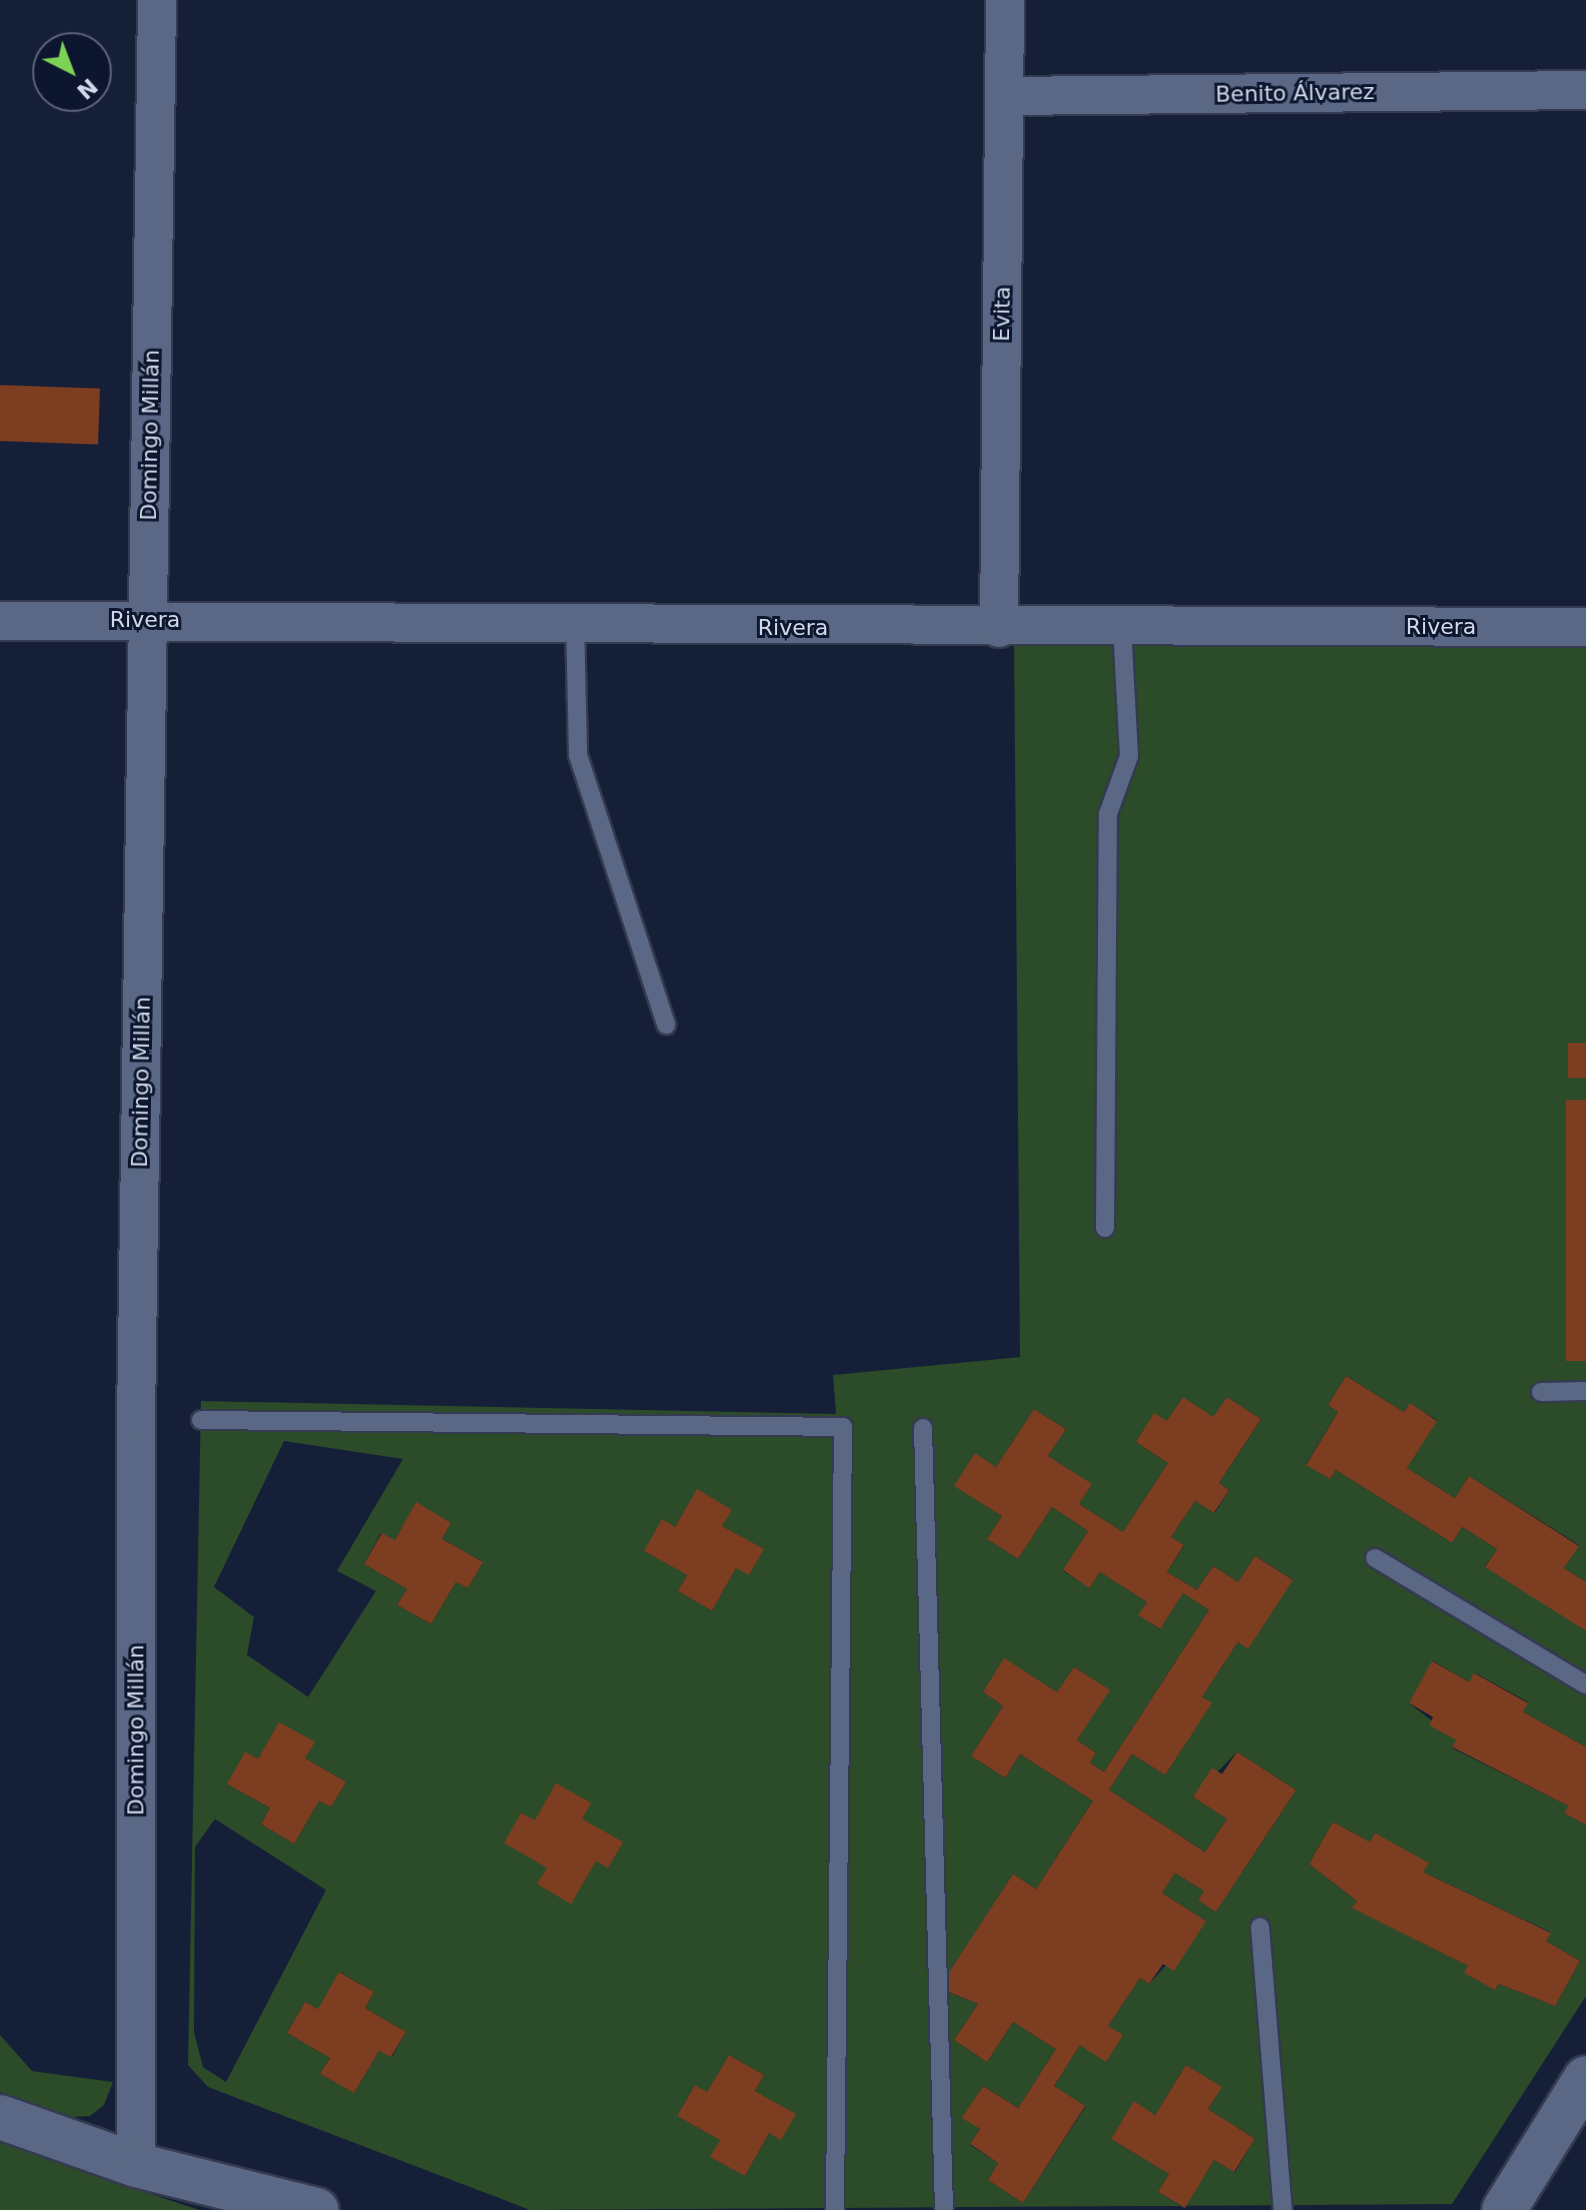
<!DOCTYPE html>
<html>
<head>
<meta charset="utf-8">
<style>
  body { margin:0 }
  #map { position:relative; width:1586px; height:2210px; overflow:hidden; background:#151f38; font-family:"DejaVu Sans",sans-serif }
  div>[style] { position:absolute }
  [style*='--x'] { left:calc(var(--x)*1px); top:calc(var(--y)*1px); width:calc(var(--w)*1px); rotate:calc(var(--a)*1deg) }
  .green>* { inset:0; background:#2c4b28 }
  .building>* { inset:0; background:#7c3d20; transform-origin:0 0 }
  .roads { filter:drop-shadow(2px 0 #343a4f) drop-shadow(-2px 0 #343a4f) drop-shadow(0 2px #343a4f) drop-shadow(0 -2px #343a4f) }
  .service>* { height:18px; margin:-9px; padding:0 9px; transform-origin:9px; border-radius:9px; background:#5a6885 }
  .minor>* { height:38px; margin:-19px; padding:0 19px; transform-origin:19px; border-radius:19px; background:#5a6885 }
  .tertiary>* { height:44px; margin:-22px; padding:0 22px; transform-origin:22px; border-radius:22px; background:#5a6885 }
  .secondary>* { height:44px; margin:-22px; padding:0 22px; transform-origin:22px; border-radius:22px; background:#5a6885 }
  span { translate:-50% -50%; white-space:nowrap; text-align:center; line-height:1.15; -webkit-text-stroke:6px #0c162e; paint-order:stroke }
  .street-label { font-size:22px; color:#d1d9ea }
  .north { position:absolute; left:32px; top:32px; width:80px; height:80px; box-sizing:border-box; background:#0c162e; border:2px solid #5b6479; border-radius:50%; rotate:138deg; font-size:22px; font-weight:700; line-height:32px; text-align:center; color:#d1d9ea }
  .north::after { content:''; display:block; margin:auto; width:28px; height:36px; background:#7dd154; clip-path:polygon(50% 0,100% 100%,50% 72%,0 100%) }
</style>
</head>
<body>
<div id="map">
  <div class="green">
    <i style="clip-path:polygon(evenodd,1014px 639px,1586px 641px,1586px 1582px,1564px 1568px,1579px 1545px,1469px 1476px,1455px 1498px,1407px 1468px,1437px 1420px,1410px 1404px,1404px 1412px,1346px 1376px,1328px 1405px,1338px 1412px,1306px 1464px,1330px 1479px,1336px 1470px,1452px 1543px,1462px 1527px,1497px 1549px,1485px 1566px,1586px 1631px,1586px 1747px,1523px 1712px,1528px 1702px,1475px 1673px,1469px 1682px,1433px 1661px,1409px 1703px,1456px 1740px,1452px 1748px,1568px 1806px,1564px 1813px,1586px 1825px,1586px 1996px,1452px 2204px,530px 2210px,208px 2087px,188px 2065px,201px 1401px,836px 1414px,833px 1375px,1020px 1357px,1014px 639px,1227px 1397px,1261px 1419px,1219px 1483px,1229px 1490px,1215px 1513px,1195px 1501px,1171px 1537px,1184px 1546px,1167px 1572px,1197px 1590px,1213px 1566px,1238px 1582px,1255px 1556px,1292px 1579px,1247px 1648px,1238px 1642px,1202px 1697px,1211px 1703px,1165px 1775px,1132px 1754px,1109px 1790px,1205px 1852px,1227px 1819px,1193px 1797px,1237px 1752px,1296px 1790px,1216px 1912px,1198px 1900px,1204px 1891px,1175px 1873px,1162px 1893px,1206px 1921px,1149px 1984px,1140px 1978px,1108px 2026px,1080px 2045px,1054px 2086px,1085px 2107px,1023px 2203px,988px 2180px,998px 2163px,970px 2145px,980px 2129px,963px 2117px,983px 2086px,1018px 2108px,1056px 2049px,1013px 2022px,987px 2062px,954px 2040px,978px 2004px,940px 1989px,1013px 1874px,1036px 1889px,1093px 1801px,1020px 1754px,1005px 1778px,971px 1756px,1003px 1706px,983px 1692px,1004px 1659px,1057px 1692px,1074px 1667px,1109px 1690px,1077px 1740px,1096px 1753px,1090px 1763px,1104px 1772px,1209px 1610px,1183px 1593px,1159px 1629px,1139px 1615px,1147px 1602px,1100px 1572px,1089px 1587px,1063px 1571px,1088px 1531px,1052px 1507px,1018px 1559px,987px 1539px,1002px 1516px,955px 1486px,996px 1467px,1034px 1409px,1066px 1429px,1048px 1456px,1091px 1484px,1079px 1504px,1123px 1532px,1168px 1463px,1136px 1442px,1154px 1414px,1167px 1421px,1213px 1417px,1227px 1397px,1014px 639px,284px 1441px,403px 1459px,337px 1571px,376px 1591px,308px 1697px,247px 1655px,254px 1617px,214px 1587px,284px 1441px,1014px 639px,697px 1490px,731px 1510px,722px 1526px,763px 1549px,736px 1568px,712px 1611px,678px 1591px,687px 1575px,645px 1551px,662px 1520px,675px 1527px,697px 1490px,1014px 639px,416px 1503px,451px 1523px,442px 1539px,483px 1562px,468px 1588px,456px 1582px,431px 1624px,397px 1605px,407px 1589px,364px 1564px,381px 1533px,395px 1540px,416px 1503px,1014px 639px,279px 1723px,314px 1742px,305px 1758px,346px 1782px,331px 1807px,319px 1801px,294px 1844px,261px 1824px,270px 1808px,227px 1784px,258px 1759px,279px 1723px,1014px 639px,215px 1819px,326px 1890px,226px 2082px,203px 2067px,194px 2032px,195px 1847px,215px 1819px,1014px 639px,1333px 1822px,1370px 1842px,1375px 1834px,1428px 1864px,1423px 1872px,1550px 1932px,1546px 1941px,1580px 1961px,1555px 2006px,1499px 1984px,1495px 1990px,1465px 1973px,1468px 1966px,1353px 1908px,1357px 1901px,1309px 1864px,1333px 1822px,1014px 639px,340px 1972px,374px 1992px,365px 2008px,406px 2032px,392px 2057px,379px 2051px,354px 2093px,320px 2074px,330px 2058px,287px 2033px,305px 2002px,318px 2009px,340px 1972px,1014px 639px,729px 2055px,764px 2075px,755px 2091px,795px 2114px,769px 2133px,745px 2176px,711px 2157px,720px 2140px,677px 2116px,695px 2085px,707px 2092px,729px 2055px,1014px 639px,1186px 2065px,1221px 2087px,1208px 2109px,1255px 2139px,1235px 2172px,1214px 2160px,1184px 2208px,1158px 2192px,1169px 2174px,1111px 2139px,1134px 2102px,1155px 2115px,1186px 2065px)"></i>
    <i style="clip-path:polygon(0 2035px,32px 2071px,113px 2082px,104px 2105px,90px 2116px,72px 2117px,0 2092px)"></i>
    <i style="clip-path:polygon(0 2141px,127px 2186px,199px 2210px,0 2210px)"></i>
  </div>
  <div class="building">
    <i style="left:0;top:385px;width:100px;height:56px;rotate:2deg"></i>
    <i style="left:1568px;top:1043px;width:18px;height:35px"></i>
    <i style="left:1566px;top:1100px;width:20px;height:261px"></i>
    <i style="clip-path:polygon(1346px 1376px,1404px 1412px,1410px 1403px,1437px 1421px,1407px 1468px,1455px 1498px,1469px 1476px,1579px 1546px,1564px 1568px,1586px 1582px,1586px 1631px,1485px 1567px,1497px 1549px,1462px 1527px,1452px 1543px,1336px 1470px,1330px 1479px,1306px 1465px,1338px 1412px,1328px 1405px)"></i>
    <i style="clip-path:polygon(1183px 1397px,1213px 1417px,1227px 1397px,1261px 1419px,1219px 1483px,1229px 1490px,1214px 1513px,1195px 1501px,1171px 1537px,1184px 1545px,1167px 1572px,1197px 1590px,1213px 1566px,1238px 1582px,1255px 1556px,1293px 1580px,1248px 1649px,1238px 1642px,1202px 1697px,1212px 1703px,1165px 1775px,1132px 1754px,1109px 1790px,1205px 1852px,1227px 1819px,1193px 1797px,1212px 1768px,1222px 1774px,1237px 1752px,1296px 1790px,1216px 1912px,1198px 1900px,1204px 1891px,1175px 1873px,1162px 1893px,1206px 1921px,1174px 1971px,1163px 1964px,1149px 1984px,1140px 1978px,1108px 2026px,1123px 2035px,1106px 2062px,1080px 2045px,1054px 2086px,1085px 2106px,1023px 2203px,988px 2180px,998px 2163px,970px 2144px,980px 2129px,962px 2118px,983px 2086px,1018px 2108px,1056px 2049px,1013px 2022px,987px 2062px,954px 2040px,978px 2004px,939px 1988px,1013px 1874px,1036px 1889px,1093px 1801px,1020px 1754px,1005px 1778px,971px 1756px,1003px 1706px,983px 1692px,1004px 1658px,1057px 1692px,1074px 1667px,1110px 1690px,1077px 1740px,1096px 1753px,1090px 1763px,1104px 1772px,1209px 1610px,1183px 1593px,1160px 1629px,1138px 1615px,1147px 1602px,1100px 1572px,1089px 1588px,1063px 1570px,1088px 1531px,1052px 1507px,1018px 1559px,987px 1539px,1002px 1516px,954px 1486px,975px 1453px,996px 1467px,1034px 1409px,1066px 1429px,1048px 1456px,1092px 1484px,1079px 1504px,1123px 1532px,1168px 1463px,1136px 1442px,1154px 1413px,1167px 1421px)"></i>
    <i style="clip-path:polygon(697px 1489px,732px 1510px,722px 1526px,764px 1549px,749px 1575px,736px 1568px,712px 1611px,678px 1591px,687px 1575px,644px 1551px,662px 1519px,675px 1527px)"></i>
    <i style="clip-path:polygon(416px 1502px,451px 1523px,442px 1539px,483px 1562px,468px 1588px,456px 1582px,431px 1624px,397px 1605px,407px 1589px,364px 1564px,382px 1533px,395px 1540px)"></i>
    <i style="clip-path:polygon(1432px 1661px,1469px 1682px,1474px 1673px,1528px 1703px,1523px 1712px,1586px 1747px,1586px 1825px,1564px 1813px,1568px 1806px,1452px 1747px,1456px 1740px,1429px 1725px,1433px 1717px,1409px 1703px)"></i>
    <i style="clip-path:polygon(279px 1722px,315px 1742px,305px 1758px,346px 1782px,331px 1807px,319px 1801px,294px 1844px,261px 1824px,270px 1808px,227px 1784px,245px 1752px,258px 1759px)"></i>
    <i style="clip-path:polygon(556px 1783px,591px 1803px,582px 1819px,623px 1842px,608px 1868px,596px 1861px,571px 1904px,537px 1884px,547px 1868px,504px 1843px,521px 1813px,535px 1820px)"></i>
    <i style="clip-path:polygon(1333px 1822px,1370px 1842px,1375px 1833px,1429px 1863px,1423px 1872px,1551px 1933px,1546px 1941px,1580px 1961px,1555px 2006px,1499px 1984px,1495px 1990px,1464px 1973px,1468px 1966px,1352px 1908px,1357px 1901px,1309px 1864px)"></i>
    <i style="clip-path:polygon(339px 1972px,374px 1992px,365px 2008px,406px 2032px,391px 2057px,379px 2051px,354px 2093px,320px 2074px,330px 2058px,287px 2033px,305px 2002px,318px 2009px)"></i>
    <i style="clip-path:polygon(729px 2055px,764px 2075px,755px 2091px,796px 2114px,781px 2140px,769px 2133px,745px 2176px,710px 2157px,720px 2140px,677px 2116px,695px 2085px,707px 2092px)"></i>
    <i style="clip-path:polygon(1186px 2065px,1222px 2087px,1208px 2109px,1255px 2139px,1234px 2172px,1214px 2160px,1185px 2208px,1158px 2192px,1169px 2174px,1111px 2139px,1134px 2101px,1155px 2115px)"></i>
  </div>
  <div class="roads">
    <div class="service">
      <i style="--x:575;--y:621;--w:134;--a:88.7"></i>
      <i style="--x:578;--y:755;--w:284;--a:71.9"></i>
      <i style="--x:1105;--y:1228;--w:414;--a:-89.6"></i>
      <i style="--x:1108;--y:814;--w:62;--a:-70.1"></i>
      <i style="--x:1129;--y:756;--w:130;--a:-93.1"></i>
      <i style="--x:1541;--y:1392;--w:45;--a:-1.3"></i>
      <i style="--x:201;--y:1420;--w:642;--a:0.62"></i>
      <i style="--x:843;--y:1427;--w:783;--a:90.59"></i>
      <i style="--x:923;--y:1428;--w:782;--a:88.46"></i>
      <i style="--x:1375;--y:1558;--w:246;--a:31"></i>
      <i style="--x:1260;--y:1927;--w:284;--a:85.4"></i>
    </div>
    <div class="minor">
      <i style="--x:1004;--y:96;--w:582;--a:-0.59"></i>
      <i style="--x:0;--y:621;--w:1586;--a:0.22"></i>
      <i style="--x:999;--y:628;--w:628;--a:-89.45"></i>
      <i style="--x:136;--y:2165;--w:746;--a:-90"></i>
      <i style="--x:136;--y:1419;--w:1419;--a:-89.15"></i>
    </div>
    <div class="tertiary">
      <i style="--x:0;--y:2117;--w:144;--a:19.4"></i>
      <i style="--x:136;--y:2165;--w:186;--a:14"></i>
    </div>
    <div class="secondary">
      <i style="--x:1504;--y:2210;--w:155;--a:-58.2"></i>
    </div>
  </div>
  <div class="street-label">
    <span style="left:1295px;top:93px;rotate:-1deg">Benito Álvarez</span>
    <span style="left:1002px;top:314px;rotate:-89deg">Evita</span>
    <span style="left:150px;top:435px;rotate:-89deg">Domingo Millán</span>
    <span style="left:145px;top:620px">Rivera</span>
    <span style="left:1441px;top:627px">Rivera</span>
    <span style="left:793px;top:628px">Rivera</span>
    <span style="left:141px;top:1082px;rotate:-89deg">Domingo Millán</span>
    <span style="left:136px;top:1730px;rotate:-90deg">Domingo Millán</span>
  </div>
  <div class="north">N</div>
</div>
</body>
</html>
